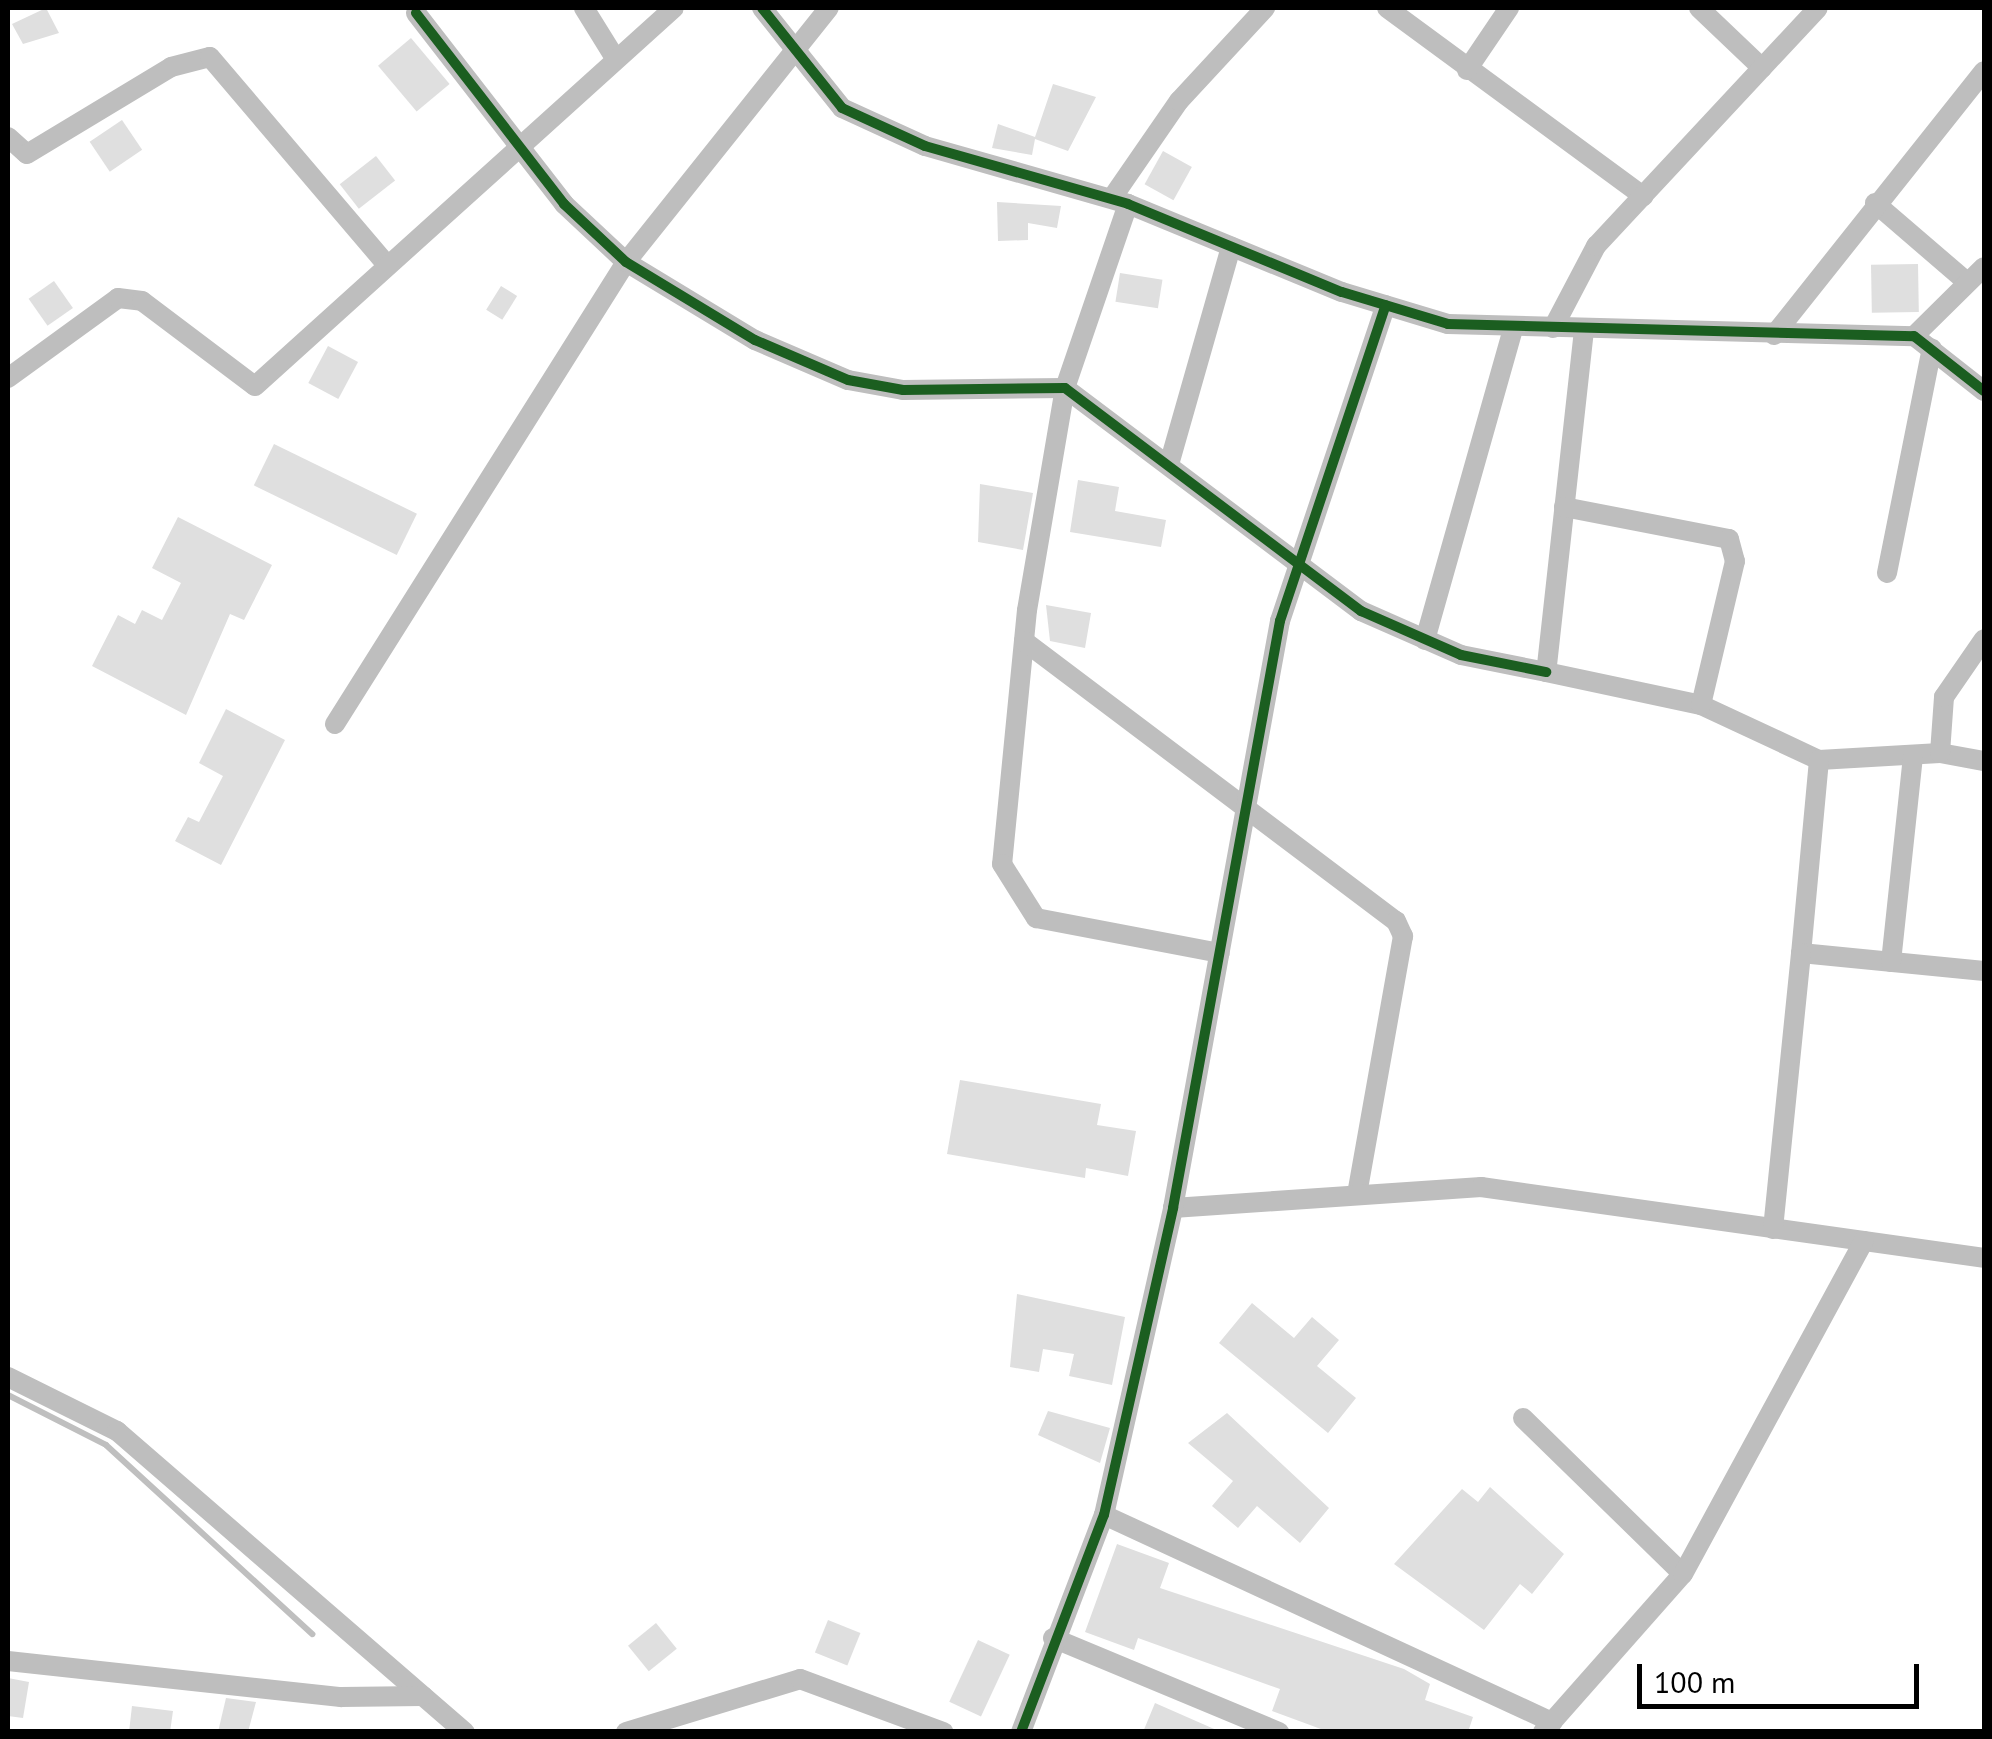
<!DOCTYPE html>
<html>
<head>
<meta charset="utf-8">
<style>
	body { margin:0 }
	#map { position:relative; width:1992px; height:1739px; overflow:hidden; background:#fff; font-family:"PT Sans",sans-serif }
	div>[style] { position:absolute }
	[style*='--x'] { left:calc(var(--x)*1px); top:calc(var(--y)*1px); width:calc(var(--w)*1px); rotate:calc(var(--a)*1deg) }
	.stream>* { height:6px; margin:-3px; padding:0 3px; transform-origin:3px; border-radius:3px; background:#bfbfbf }
	.building>* { inset:0; background:#dfdfdf; transform-origin:0 0 }
	.minor>* { height:20px; margin:-10px; padding:0 10px; transform-origin:10px; border-radius:10px; background:#bebebe }
	.cycleway>* { height:10px; margin:-5px; padding:0 5px; transform-origin:5px; border-radius:5px; background:#1b5e20 }
	span { translate:-50% -50%; white-space:nowrap; text-align:center; line-height:1.15; -webkit-text-stroke:8px #fff; paint-order:stroke }
	.frame { position:absolute; inset:0; border:10px solid #000; pointer-events:none }
	.scale { position:absolute; left:1637px; top:1664px; width:282px; height:45px; box-sizing:border-box; border:5px solid #000; border-top:0; padding-left:12px; font-size:30px; line-height:35px; white-space:nowrap; color:#000; -webkit-text-stroke:8px #fff; paint-order:stroke }
</style>
</head>
<body>
<div id="map">
	<div class="stream">
		<i style="--x:8;--y:1395;--w:110;--a:27"></i>
		<i style="--x:106;--y:1445;--w:280;--a:42.5"></i>
	</div>
	<div class="building">
		<i style="clip-path:polygon(46px 8px,59px 33px,23px 44px,12px 24px)"></i>
		<i style="left:411px;top:38px;width:60px;height:43px;rotate:50deg"></i>
		<i style="clip-path:polygon(1053px 84px,1096px 97px,1068px 151px,1035px 139px,1032px 155px,992px 148px,998px 124px,1035px 137px)"></i>
		<i style="left:122px;top:120px;width:36px;height:39px;rotate:56deg"></i>
		<i style="left:1163px;top:151px;width:33px;height:38px;rotate:29deg"></i>
		<i style="left:376px;top:156px;width:31px;height:46px;rotate:52deg"></i>
		<i style="clip-path:polygon(997px 202px,1061px 206px,1057px 228px,1028px 223px,1028px 240px,998px 241px)"></i>
		<i style="left:1918px;top:264px;width:48px;height:47px;rotate:89deg"></i>
		<i style="left:1120px;top:273px;width:43px;height:29px;rotate:9deg"></i>
		<i style="left:54px;top:281px;width:33px;height:31px;rotate:55deg"></i>
		<i style="left:501px;top:286px;width:19px;height:28px;rotate:32deg"></i>
		<i style="left:328px;top:346px;width:34px;height:42px;rotate:28deg"></i>
		<i style="left:274px;top:444px;width:159px;height:46px;rotate:26deg"></i>
		<i style="clip-path:polygon(1078px 480px,1119px 487px,1115px 511px,1166px 520px,1161px 547px,1070px 532px)"></i>
		<i style="clip-path:polygon(980px 484px,1033px 493px,1023px 550px,978px 542px)"></i>
		<i style="clip-path:polygon(178px 517px,272px 565px,244px 620px,230px 614px,186px 715px,92px 666px,118px 615px,135px 624px,142px 610px,162px 620px,181px 583px,152px 568px)"></i>
		<i style="clip-path:polygon(1046px 605px,1091px 613px,1085px 648px,1050px 641px)"></i>
		<i style="clip-path:polygon(226px 709px,285px 740px,221px 865px,175px 841px,188px 817px,199px 822px,223px 776px,199px 763px)"></i>
		<i style="clip-path:polygon(960px 1080px,1101px 1104px,1097px 1125px,1136px 1131px,1128px 1176px,1086px 1168px,1085px 1178px,947px 1154px)"></i>
		<i style="clip-path:polygon(1017px 1294px,1125px 1317px,1112px 1385px,1069px 1376px,1074px 1354px,1043px 1349px,1039px 1372px,1010px 1367px)"></i>
		<i style="clip-path:polygon(1252px 1303px,1294px 1338px,1312px 1317px,1339px 1340px,1317px 1366px,1356px 1398px,1328px 1433px,1219px 1343px)"></i>
		<i style="clip-path:polygon(1048px 1411px,1110px 1428px,1100px 1463px,1038px 1435px)"></i>
		<i style="clip-path:polygon(1227px 1413px,1329px 1508px,1300px 1543px,1257px 1506px,1238px 1528px,1212px 1506px,1233px 1481px,1188px 1443px)"></i>
		<i style="clip-path:polygon(1490px 1487px,1564px 1554px,1532px 1594px,1520px 1584px,1484px 1630px,1394px 1564px,1462px 1489px,1478px 1502px)"></i>
		<i style="clip-path:polygon(1117px 1544px,1169px 1563px,1160px 1588px,1404px 1669px,1430px 1684px,1425px 1700px,1473px 1717px,1468px 1732px,1329px 1732px,1272px 1711px,1280px 1689px,1138px 1638px,1134px 1650px,1085px 1632px)"></i>
		<i style="left:828px;top:1620px;width:35px;height:35px;rotate:22deg"></i>
		<i style="left:656px;top:1623px;width:33px;height:36px;rotate:51deg"></i>
		<i style="left:978px;top:1640px;width:35px;height:68px;rotate:25deg"></i>
		<i style="clip-path:polygon(8px 1678px,29px 1682px,23px 1718px,8px 1716px)"></i>
		<i style="clip-path:polygon(226px 1698px,256px 1702px,248px 1732px,218px 1732px)"></i>
		<i style="clip-path:polygon(1155px 1703px,1221px 1732px,1143px 1732px)"></i>
		<i style="clip-path:polygon(132px 1706px,173px 1711px,170px 1732px,129px 1732px)"></i>
	</div>
	<div class="minor">
		<i style="--x:584;--y:8;--w:59;--a:58.2"></i>
		<i style="--x:762;--y:8;--w:128;--a:51.3"></i>
		<i style="--x:842;--y:108;--w:91;--a:24.6"></i>
		<i style="--x:925;--y:146;--w:211;--a:15.9"></i>
		<i style="--x:1128;--y:204;--w:231;--a:22.4"></i>
		<i style="--x:1342;--y:292;--w:111;--a:16.8"></i>
		<i style="--x:1448;--y:324;--w:466;--a:1.5"></i>
		<i style="--x:1914;--y:336;--w:89;--a:38.2"></i>
		<i style="--x:1387;--y:8;--w:318;--a:36.3"></i>
		<i style="--x:1699;--y:8;--w:87;--a:43.6"></i>
		<i style="--x:416;--y:13;--w:242;--a:52.2"></i>
		<i style="--x:564;--y:204;--w:85;--a:43.1"></i>
		<i style="--x:626;--y:262;--w:151;--a:31.2"></i>
		<i style="--x:755;--y:340;--w:101;--a:23.3"></i>
		<i style="--x:848;--y:380;--w:56;--a:10.3"></i>
		<i style="--x:903;--y:390;--w:162;--a:-0.7"></i>
		<i style="--x:1065;--y:388;--w:371;--a:37"></i>
		<i style="--x:1361;--y:611;--w:109;--a:23.7"></i>
		<i style="--x:1461;--y:655;--w:87;--a:11.3"></i>
		<i style="--x:1467;--y:70;--w:75;--a:-55.9"></i>
		<i style="--x:8;--y:137;--w:25;--a:42"></i>
		<i style="--x:27;--y:154;--w:168;--a:-31.1"></i>
		<i style="--x:171;--y:67;--w:40;--a:-14.4"></i>
		<i style="--x:210;--y:57;--w:273;--a:49.6"></i>
		<i style="--x:1112;--y:198;--w:118;--a:-55.4"></i>
		<i style="--x:1179;--y:101;--w:127;--a:-47.2"></i>
		<i style="--x:1875;--y:203;--w:121;--a:40.7"></i>
		<i style="--x:1128;--y:204;--w:194;--a:108.9"></i>
		<i style="--x:1065;--y:388;--w:225;--a:99.7"></i>
		<i style="--x:1027;--y:610;--w:255;--a:95.6"></i>
		<i style="--x:1002;--y:864;--w:64;--a:57.8"></i>
		<i style="--x:1036;--y:918;--w:187;--a:10.8"></i>
		<i style="--x:1553;--y:328;--w:93;--a:-62.3"></i>
		<i style="--x:1596;--y:246;--w:325;--a:-47"></i>
		<i style="--x:1584;--y:330;--w:344;--a:96.3"></i>
		<i style="--x:1546;--y:672;--w:158;--a:12"></i>
		<i style="--x:1701;--y:705;--w:130;--a:25"></i>
		<i style="--x:1819;--y:760;--w:121;--a:-3.3"></i>
		<i style="--x:1940;--y:753;--w:45;--a:10.3"></i>
		<i style="--x:1774;--y:335;--w:337;--a:-51.5"></i>
		<i style="--x:1914;--y:336;--w:98;--a:-44.6"></i>
		<i style="--x:8;--y:378;--w:136;--a:-36"></i>
		<i style="--x:118;--y:298;--w:24;--a:7"></i>
		<i style="--x:142;--y:301;--w:141;--a:37"></i>
		<i style="--x:255;--y:386;--w:564;--a:-42.06"></i>
		<i style="--x:1170;--y:461;--w:223;--a:-74.1"></i>
		<i style="--x:1564;--y:507;--w:168;--a:11"></i>
		<i style="--x:1729;--y:539;--w:23;--a:75"></i>
		<i style="--x:1735;--y:561;--w:148;--a:103.3"></i>
		<i style="--x:1887;--y:573;--w:229;--a:-78.7"></i>
		<i style="--x:1425;--y:640;--w:326;--a:-74.2"></i>
		<i style="--x:1024;--y:641;--w:466;--a:37"></i>
		<i style="--x:1396;--y:921;--w:17;--a:65"></i>
		<i style="--x:1403;--y:936;--w:263;--a:100.1"></i>
		<i style="--x:335;--y:724;--w:546;--a:-57.79"></i>
		<i style="--x:626;--y:262;--w:325;--a:-51.4"></i>
		<i style="--x:1940;--y:753;--w:56;--a:-85.9"></i>
		<i style="--x:1944;--y:697;--w:70;--a:-55.4"></i>
		<i style="--x:1819;--y:760;--w:194;--a:95.3"></i>
		<i style="--x:1801;--y:953;--w:184;--a:5.6"></i>
		<i style="--x:1891;--y:962;--w:208;--a:-83.9"></i>
		<i style="--x:1173;--y:1208;--w:309;--a:-3.9"></i>
		<i style="--x:1481;--y:1187;--w:508;--a:8.03"></i>
		<i style="--x:1773;--y:1229;--w:277;--a:-84.2"></i>
		<i style="--x:8;--y:1377;--w:122;--a:26.4"></i>
		<i style="--x:117;--y:1431;--w:460;--a:40.9"></i>
		<i style="--x:1523;--y:1418;--w:223;--a:44.3"></i>
		<i style="--x:1104;--y:1515;--w:494;--a:24.8"></i>
		<i style="--x:1053;--y:1638;--w:245;--a:22.6"></i>
		<i style="--x:8;--y:1661;--w:335;--a:6.2"></i>
		<i style="--x:341;--y:1697;--w:82;--a:-0.7"></i>
		<i style="--x:626;--y:1732;--w:182;--a:-16.9"></i>
		<i style="--x:800;--y:1679;--w:153;--a:20.3"></i>
		<i style="--x:1021;--y:1732;--w:232;--a:-69.1"></i>
		<i style="--x:1104;--y:1515;--w:315;--a:-77.3"></i>
		<i style="--x:1173;--y:1208;--w:597;--a:-79.67"></i>
		<i style="--x:1280;--y:621;--w:333;--a:-71.5"></i>
		<i style="--x:1543;--y:1732;--w:211;--a:-48.5"></i>
		<i style="--x:1683;--y:1574;--w:379;--a:-61.5"></i>
	</div>
	<div class="cycleway">
		<i style="--x:762;--y:8;--w:128;--a:51.3"></i>
		<i style="--x:842;--y:108;--w:91;--a:24.6"></i>
		<i style="--x:925;--y:146;--w:211;--a:15.9"></i>
		<i style="--x:1128;--y:204;--w:231;--a:22.4"></i>
		<i style="--x:1342;--y:292;--w:111;--a:16.8"></i>
		<i style="--x:1448;--y:324;--w:466;--a:1.5"></i>
		<i style="--x:1914;--y:336;--w:89;--a:38.2"></i>
		<i style="--x:416;--y:13;--w:242;--a:52.2"></i>
		<i style="--x:564;--y:204;--w:85;--a:43.1"></i>
		<i style="--x:626;--y:262;--w:151;--a:31.2"></i>
		<i style="--x:755;--y:340;--w:101;--a:23.3"></i>
		<i style="--x:848;--y:380;--w:56;--a:10.3"></i>
		<i style="--x:903;--y:390;--w:162;--a:-0.7"></i>
		<i style="--x:1065;--y:388;--w:371;--a:37"></i>
		<i style="--x:1361;--y:611;--w:109;--a:23.7"></i>
		<i style="--x:1461;--y:655;--w:87;--a:11.3"></i>
		<i style="--x:1021;--y:1732;--w:232;--a:-69.1"></i>
		<i style="--x:1104;--y:1515;--w:315;--a:-77.3"></i>
		<i style="--x:1173;--y:1208;--w:597;--a:-79.67"></i>
		<i style="--x:1280;--y:621;--w:333;--a:-71.5"></i>
	</div>
	<div class="frame"></div>
	<div class="scale">100 m</div>
</div>
</body>
</html>
